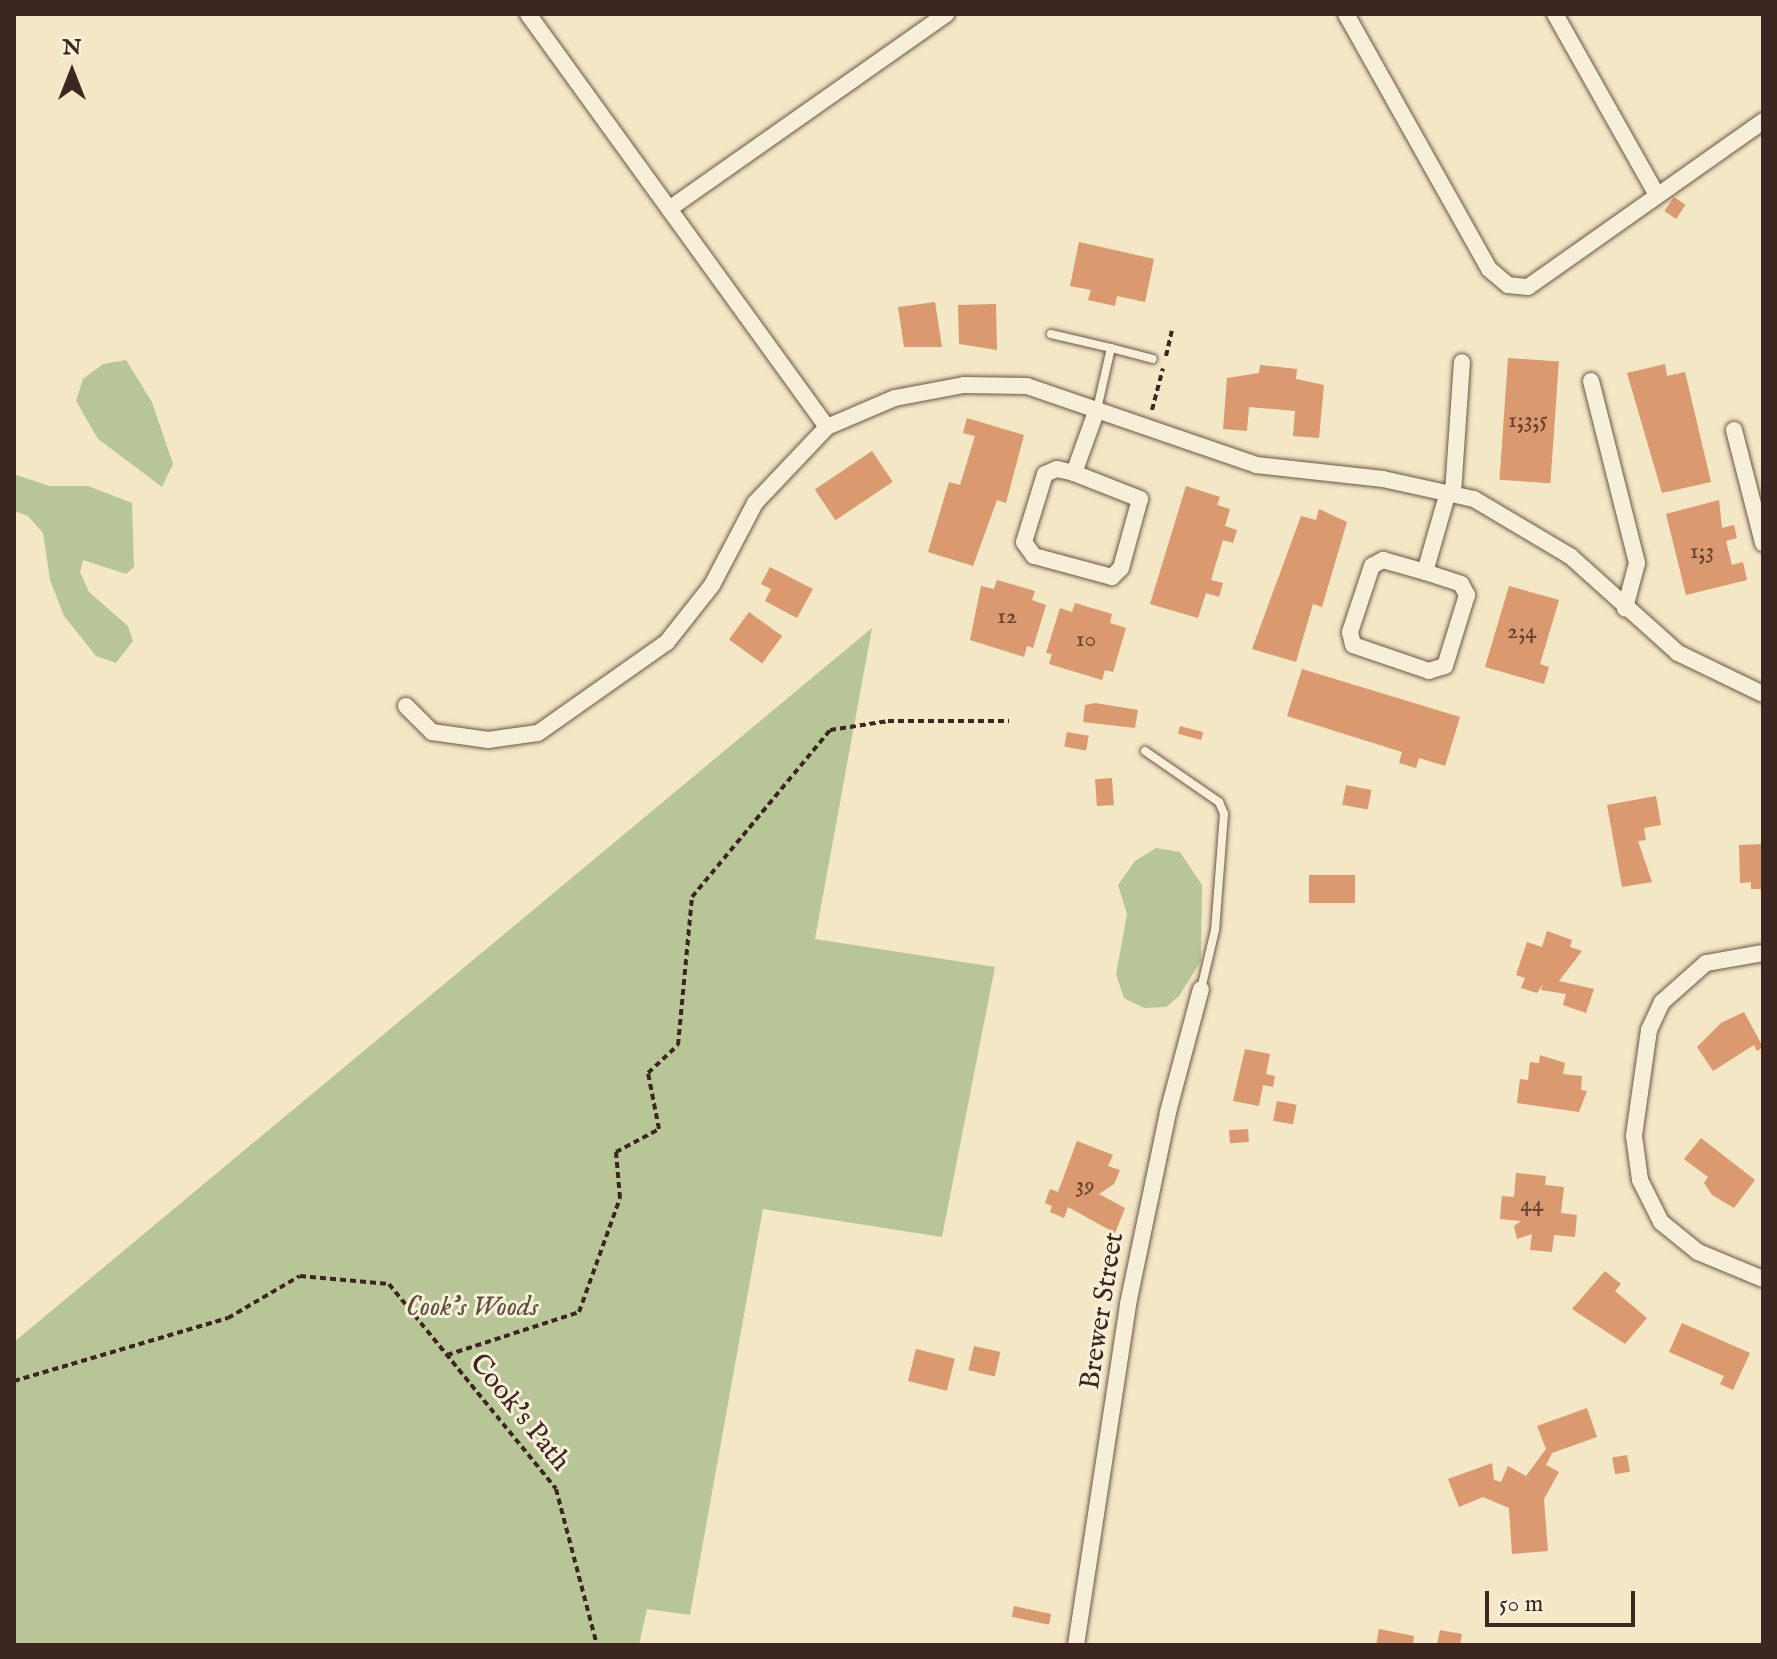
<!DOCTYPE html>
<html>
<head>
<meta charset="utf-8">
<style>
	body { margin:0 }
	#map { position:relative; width:1777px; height:1659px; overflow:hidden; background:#f4e7c5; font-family:"IM FELL English",serif }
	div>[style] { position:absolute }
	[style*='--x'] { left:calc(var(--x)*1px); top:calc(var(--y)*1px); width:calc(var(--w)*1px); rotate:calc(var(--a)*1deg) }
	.green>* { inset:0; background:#b8c697 }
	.building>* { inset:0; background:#da996e; transform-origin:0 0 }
	.path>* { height:4px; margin-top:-2px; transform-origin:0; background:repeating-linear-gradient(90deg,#3c261f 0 6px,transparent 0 10px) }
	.roads { filter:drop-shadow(0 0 2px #6a5648) drop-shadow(0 0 2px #6a5648) }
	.service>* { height:8px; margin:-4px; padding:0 4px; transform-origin:4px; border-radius:4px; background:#f8efd9 }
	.minor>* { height:16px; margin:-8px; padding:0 8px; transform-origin:8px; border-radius:8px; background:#f8efd9 }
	span { translate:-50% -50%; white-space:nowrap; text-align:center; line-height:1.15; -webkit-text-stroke:6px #f8efd9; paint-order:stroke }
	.number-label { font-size:24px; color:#644333 }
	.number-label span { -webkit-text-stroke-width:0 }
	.park-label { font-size:28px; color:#5b4e3d; font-style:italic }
	.street-label { font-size:28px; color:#3c261f }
	.frame { position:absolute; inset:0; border:16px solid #3c261f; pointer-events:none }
	.north { position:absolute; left:32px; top:32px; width:80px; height:80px; -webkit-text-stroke:6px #f8efd9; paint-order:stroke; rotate:0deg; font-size:22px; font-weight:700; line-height:32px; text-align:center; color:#3c261f }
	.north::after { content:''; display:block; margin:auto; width:28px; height:36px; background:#3c261f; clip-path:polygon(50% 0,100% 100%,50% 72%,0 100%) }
	.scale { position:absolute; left:1485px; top:1591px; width:150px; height:36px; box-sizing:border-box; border:4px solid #3c261f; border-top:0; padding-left:10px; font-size:24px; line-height:28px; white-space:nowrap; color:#3c261f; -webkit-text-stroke:6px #f8efd9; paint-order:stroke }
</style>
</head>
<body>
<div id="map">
	<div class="green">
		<i style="clip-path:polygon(126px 360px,152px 402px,173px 464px,162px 487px,98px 439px,76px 401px,83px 379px,103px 364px)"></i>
		<i style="clip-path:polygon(14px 474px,49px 486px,88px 486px,132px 503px,134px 567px,126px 574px,83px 560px,80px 572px,89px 592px,128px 626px,133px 641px,116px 663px,96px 656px,64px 616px,50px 580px,43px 533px,28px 516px,14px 511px)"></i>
		<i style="clip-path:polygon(872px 628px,815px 939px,995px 967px,942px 1237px,763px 1209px,690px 1615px,647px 1609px,639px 1645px,14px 1645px,14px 1342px)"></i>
		<i style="clip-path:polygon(1156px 848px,1180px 852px,1202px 885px,1201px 961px,1179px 996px,1166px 1007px,1144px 1008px,1124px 998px,1116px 974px,1127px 914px,1118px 885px,1135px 861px)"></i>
	</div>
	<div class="building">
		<i style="left:1674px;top:197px;width:14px;height:17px;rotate:34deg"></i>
		<i style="clip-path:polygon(1079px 242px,1154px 259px,1145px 302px,1117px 296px,1115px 306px,1088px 300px,1091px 290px,1070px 286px)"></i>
		<i style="clip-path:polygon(935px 302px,942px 347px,904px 347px,898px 307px)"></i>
		<i style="clip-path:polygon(996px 304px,997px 350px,959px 344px,958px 305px)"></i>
		<i style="left:1508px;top:358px;width:51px;height:122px;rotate:4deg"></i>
		<i style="clip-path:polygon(1665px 364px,1667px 376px,1685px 372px,1711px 482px,1662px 493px,1627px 373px)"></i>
		<i style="clip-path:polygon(1260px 365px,1297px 369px,1296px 379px,1324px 385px,1319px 438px,1293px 436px,1295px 411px,1249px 407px,1247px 431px,1223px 429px,1227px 378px,1259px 373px)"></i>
		<i style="clip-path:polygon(967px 418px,1024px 435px,1006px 503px,997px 500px,973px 566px,928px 552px,949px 482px,960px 485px,975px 436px,963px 433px)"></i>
		<i style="left:872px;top:451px;width:37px;height:69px;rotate:56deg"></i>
		<i style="clip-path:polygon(1186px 486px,1220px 497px,1217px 505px,1230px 509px,1225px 526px,1237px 530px,1233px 543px,1223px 540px,1211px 580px,1223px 583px,1219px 597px,1206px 593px,1198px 618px,1150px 604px)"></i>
		<i style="clip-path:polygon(1719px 500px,1722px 528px,1734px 525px,1737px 538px,1726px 541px,1732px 565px,1743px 562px,1747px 580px,1686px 595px,1666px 514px)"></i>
		<i style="clip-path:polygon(1319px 509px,1347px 522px,1322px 607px,1313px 604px,1296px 662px,1252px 649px,1301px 516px,1316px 520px)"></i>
		<i style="clip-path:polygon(770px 567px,813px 589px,797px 618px,765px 601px,771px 589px,761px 584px)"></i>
		<i style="clip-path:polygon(997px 580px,1035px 591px,1032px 600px,1046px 605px,1033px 648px,1027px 646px,1024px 657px,970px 640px,981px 586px,994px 589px)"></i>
		<i style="clip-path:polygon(1509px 586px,1559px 600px,1540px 664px,1549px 667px,1544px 684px,1485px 667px)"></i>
		<i style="clip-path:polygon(1075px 603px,1112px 614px,1110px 623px,1126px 628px,1113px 672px,1105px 670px,1102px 680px,1049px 664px,1052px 654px,1046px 653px,1060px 608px,1072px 612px)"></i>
		<i style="left:749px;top:612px;width:41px;height:34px;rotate:36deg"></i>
		<i style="clip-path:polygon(1302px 669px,1460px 717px,1445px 766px,1419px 758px,1416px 768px,1399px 763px,1402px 752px,1287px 716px)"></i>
		<i style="clip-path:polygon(1095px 703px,1138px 710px,1135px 728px,1083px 722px,1085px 705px)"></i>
		<i style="left:1180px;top:726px;width:24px;height:8px;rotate:15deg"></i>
		<i style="left:1067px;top:732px;width:22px;height:15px;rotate:10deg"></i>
		<i style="left:1112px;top:778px;width:27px;height:17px;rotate:86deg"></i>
		<i style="left:1346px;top:785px;width:26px;height:20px;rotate:11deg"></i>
		<i style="clip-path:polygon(1656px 796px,1661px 825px,1644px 828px,1646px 840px,1638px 841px,1652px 882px,1622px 887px,1607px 805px)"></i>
		<i style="clip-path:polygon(1763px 844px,1763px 889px,1751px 889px,1751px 882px,1740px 883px,1739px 845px)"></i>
		<i style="left:1355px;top:875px;width:28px;height:46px;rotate:90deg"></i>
		<i style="clip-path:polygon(1547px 931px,1572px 940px,1570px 947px,1582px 951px,1559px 981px,1594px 989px,1586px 1013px,1563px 1005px,1566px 994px,1541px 990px,1543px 984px,1537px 993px,1521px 988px,1525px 978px,1516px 975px,1527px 942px,1542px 947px)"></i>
		<i style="clip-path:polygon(1744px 1012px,1763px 1047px,1757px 1051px,1754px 1045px,1713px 1071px,1697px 1047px,1721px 1023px)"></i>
		<i style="clip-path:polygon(1245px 1049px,1270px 1054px,1266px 1074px,1275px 1076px,1273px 1087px,1263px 1085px,1259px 1106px,1233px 1101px)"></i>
		<i style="clip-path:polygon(1540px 1055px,1565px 1063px,1563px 1074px,1582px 1076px,1581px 1090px,1587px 1091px,1579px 1112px,1517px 1103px,1520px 1079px,1528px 1080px,1530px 1062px,1539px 1063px)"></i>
		<i style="left:1277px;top:1101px;width:20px;height:20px;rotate:11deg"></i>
		<i style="left:1248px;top:1129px;width:13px;height:19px;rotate:86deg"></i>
		<i style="clip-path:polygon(1701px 1138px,1755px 1180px,1734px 1208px,1712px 1195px,1704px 1183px,1708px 1177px,1684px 1159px)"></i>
		<i style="clip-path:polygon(1077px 1141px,1113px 1155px,1108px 1166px,1120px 1170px,1114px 1184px,1099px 1194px,1125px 1208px,1115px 1233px,1068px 1207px,1064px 1218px,1050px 1212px,1052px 1206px,1045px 1203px,1050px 1189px,1058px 1192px)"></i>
		<i style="clip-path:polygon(1516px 1173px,1546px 1176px,1545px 1185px,1564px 1187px,1561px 1213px,1577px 1215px,1575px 1237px,1554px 1235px,1552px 1252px,1530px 1250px,1532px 1234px,1517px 1239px,1514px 1226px,1521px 1221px,1500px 1219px,1502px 1196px,1514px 1197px)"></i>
		<i style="clip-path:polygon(1605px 1271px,1621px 1284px,1615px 1291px,1647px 1318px,1625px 1344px,1572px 1309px)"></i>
		<i style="clip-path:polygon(1682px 1323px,1750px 1353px,1733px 1390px,1720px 1384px,1724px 1376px,1669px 1352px)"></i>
		<i style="left:974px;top:1346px;width:27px;height:25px;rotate:13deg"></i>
		<i style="left:916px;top:1349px;width:40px;height:33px;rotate:14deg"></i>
		<i style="clip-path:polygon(1587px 1408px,1597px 1437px,1552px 1453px,1546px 1465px,1559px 1472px,1544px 1499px,1548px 1551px,1512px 1554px,1509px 1508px,1483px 1497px,1459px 1507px,1448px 1479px,1492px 1463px,1494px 1480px,1501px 1482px,1508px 1466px,1526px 1476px,1546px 1449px,1537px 1426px)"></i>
		<i style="left:1627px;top:1455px;width:17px;height:15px;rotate:80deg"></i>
		<i style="left:1014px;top:1606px;width:38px;height:11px;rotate:12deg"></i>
		<i style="clip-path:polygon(1379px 1629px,1414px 1636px,1413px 1645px,1376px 1645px)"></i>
		<i style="clip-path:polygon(1440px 1630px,1462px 1634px,1460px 1645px,1437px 1645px)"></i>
	</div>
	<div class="path">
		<i style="--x:1166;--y:356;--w:26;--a:-77"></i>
		<i style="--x:1152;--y:410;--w:43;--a:-75.3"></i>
		<i style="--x:447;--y:1355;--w:139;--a:-18"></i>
		<i style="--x:579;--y:1312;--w:121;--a:-70.2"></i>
		<i style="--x:620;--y:1198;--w:46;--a:-95"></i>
		<i style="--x:616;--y:1152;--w:49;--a:-28.1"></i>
		<i style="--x:659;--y:1129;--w:57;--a:-101.1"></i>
		<i style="--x:648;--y:1073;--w:41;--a:-43"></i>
		<i style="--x:678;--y:1045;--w:149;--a:-84.6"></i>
		<i style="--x:692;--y:897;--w:217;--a:-50.4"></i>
		<i style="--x:830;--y:730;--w:59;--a:-8.8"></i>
		<i style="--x:888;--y:721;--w:121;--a:0"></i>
		<i style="--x:14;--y:1381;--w:223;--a:-16.4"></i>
		<i style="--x:228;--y:1318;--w:83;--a:-30.3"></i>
		<i style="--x:300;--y:1276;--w:89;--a:5.1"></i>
		<i style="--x:389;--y:1284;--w:264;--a:50.8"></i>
		<i style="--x:556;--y:1489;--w:161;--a:75.3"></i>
	</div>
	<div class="roads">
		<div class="service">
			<i style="--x:1051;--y:334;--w:62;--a:13.1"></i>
			<i style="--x:1111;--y:348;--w:63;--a:102.9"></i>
			<i style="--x:1111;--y:348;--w:43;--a:14.7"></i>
			<i style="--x:1145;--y:751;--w:90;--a:34.6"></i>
			<i style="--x:1219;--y:802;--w:13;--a:67"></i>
			<i style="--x:1224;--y:814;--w:116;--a:94.4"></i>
			<i style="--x:1215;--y:930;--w:61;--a:103.3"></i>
		</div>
		<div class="minor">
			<i style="--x:528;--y:14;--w:510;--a:54.1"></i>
			<i style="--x:1346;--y:14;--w:292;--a:60.7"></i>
			<i style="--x:1489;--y:269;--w:25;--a:40"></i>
			<i style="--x:1508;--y:285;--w:20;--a:6"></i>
			<i style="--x:1528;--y:287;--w:288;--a:-35.2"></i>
			<i style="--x:1555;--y:14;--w:206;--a:60.6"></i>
			<i style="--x:669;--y:209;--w:339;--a:-35.1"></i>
			<i style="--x:1591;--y:381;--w:188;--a:75.8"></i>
			<i style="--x:1637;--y:563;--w:47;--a:104.9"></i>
			<i style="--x:1734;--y:430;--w:117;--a:75.6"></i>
			<i style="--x:1074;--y:473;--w:71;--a:21.5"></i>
			<i style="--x:1140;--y:499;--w:72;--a:105.4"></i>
			<i style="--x:1121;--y:568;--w:13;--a:135"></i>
			<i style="--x:1112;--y:577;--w:81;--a:-164.9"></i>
			<i style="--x:1034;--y:556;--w:17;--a:-126"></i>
			<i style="--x:1024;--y:542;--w:71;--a:-72.8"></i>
			<i style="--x:1045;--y:474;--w:13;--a:-23"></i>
			<i style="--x:1057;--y:469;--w:17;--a:13"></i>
			<i style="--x:1074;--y:473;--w:68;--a:-70.2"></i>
			<i style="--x:1453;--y:493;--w:131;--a:-86.1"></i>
			<i style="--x:1425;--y:572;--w:38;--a:18"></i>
			<i style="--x:1461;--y:584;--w:13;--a:61"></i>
			<i style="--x:1467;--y:595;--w:74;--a:107.2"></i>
			<i style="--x:1445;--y:666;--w:17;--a:163"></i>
			<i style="--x:1429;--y:671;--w:80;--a:-161.1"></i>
			<i style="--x:1353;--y:645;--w:13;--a:-103"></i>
			<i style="--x:1350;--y:632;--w:70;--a:-71.6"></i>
			<i style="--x:1372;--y:566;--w:13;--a:-29"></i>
			<i style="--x:1383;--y:560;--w:44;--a:15.9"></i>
			<i style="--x:1425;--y:572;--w:83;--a:-74"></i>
			<i style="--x:406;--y:706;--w:37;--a:45"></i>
			<i style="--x:432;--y:732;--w:57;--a:8.1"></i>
			<i style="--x:488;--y:740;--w:50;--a:-8"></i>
			<i style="--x:538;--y:733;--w:158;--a:-35.2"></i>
			<i style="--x:667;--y:642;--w:73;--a:-51.7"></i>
			<i style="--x:712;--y:585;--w:93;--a:-62.3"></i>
			<i style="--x:755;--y:503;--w:105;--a:-46.5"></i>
			<i style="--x:827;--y:427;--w:74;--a:-23.1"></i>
			<i style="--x:895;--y:398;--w:70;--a:-10.7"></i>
			<i style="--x:964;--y:385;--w:63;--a:0.9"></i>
			<i style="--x:1027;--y:386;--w:242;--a:19"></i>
			<i style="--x:1256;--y:465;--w:128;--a:6.3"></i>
			<i style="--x:1383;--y:479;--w:93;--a:12.4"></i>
			<i style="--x:1474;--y:499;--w:112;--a:30.7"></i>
			<i style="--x:1570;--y:556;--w:145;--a:41.9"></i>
			<i style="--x:1678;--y:653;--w:94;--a:25.8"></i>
			<i style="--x:1763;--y:953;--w:58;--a:170"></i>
			<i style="--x:1706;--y:963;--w:59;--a:138.4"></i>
			<i style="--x:1662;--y:1002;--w:31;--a:115"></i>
			<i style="--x:1649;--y:1030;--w:107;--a:98.1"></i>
			<i style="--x:1634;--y:1136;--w:44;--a:82.2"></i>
			<i style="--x:1640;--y:1180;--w:47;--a:63.4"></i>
			<i style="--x:1661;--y:1222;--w:48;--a:39"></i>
			<i style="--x:1698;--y:1252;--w:70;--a:22.6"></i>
			<i style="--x:1076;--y:1645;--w:345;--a:-81.3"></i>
			<i style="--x:1128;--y:1304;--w:196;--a:-78.2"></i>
			<i style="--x:1168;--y:1112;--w:127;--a:-75"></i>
		</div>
	</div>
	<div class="number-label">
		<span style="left:1528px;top:421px">1;3;5</span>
		<span style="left:1702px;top:552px">1;3</span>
		<span style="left:1007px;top:617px">12</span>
		<span style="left:1522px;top:632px">2;4</span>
		<span style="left:1086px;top:640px">10</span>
		<span style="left:1085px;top:1186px">39</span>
		<span style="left:1532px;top:1205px">44</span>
	</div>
	<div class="park-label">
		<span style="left:472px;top:1308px">Cook's Woods</span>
	</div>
	<div class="street-label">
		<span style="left:1103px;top:1311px;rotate:-81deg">Brewer Street</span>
		<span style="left:519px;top:1413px;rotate:51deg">Cook's Path</span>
	</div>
	<div class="frame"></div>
	<div class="north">N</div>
	<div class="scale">50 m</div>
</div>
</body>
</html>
